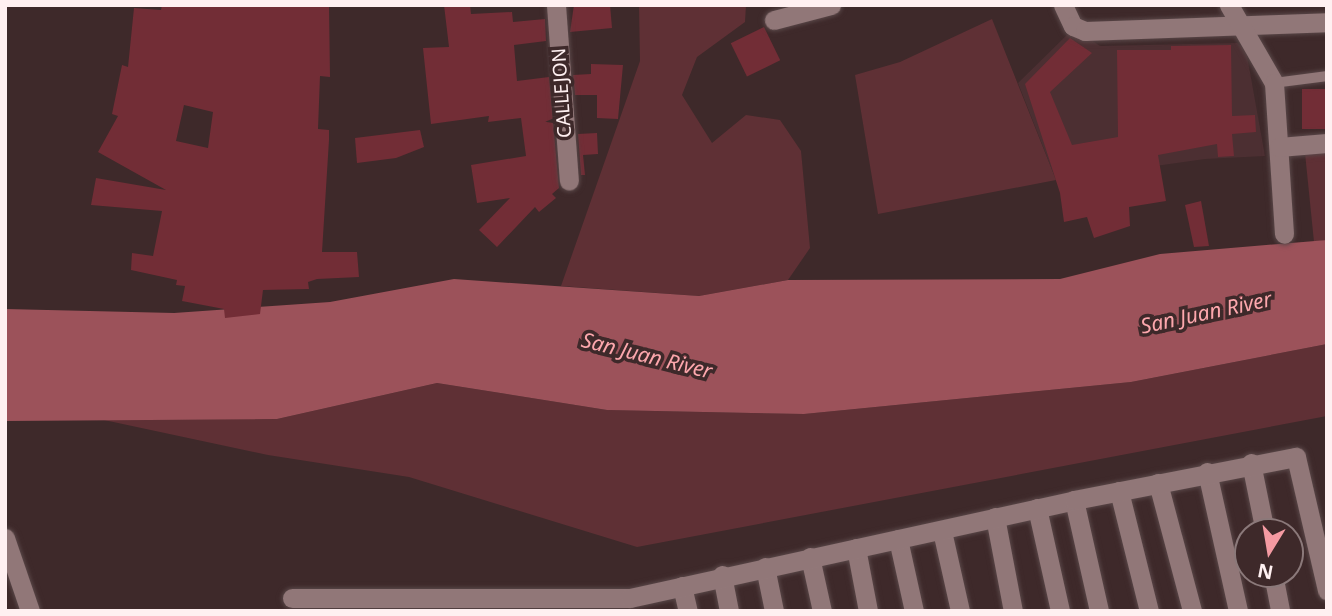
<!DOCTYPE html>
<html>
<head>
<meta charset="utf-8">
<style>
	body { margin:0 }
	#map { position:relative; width:1332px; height:616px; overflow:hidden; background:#3e292a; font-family:"Noto Sans",sans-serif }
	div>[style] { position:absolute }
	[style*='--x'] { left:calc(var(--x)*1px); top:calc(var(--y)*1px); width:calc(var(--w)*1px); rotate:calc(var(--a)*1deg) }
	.built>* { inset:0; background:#4c2f32 }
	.green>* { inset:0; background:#5f3035 }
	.water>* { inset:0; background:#9c525a }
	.building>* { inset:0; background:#722d36; transform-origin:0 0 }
	.roads { filter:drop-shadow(0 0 2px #594748) drop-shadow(0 0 2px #594748) }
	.service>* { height:10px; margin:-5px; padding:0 5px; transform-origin:5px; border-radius:5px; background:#917778 }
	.minor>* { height:19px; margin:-9.5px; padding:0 9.5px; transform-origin:9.5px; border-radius:9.5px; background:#917778 }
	span { translate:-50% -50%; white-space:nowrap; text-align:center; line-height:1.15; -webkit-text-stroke:7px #3e292a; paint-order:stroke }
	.street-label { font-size:19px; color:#fff0f1 }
	.water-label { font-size:21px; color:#fda7ad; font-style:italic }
	.frame { position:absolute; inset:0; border:7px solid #fff0f1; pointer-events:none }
	.north { position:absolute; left:1234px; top:518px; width:70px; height:70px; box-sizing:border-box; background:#3e292a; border:2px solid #8b797a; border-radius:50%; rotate:191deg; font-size:19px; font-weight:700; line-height:28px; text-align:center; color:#fff0f1 }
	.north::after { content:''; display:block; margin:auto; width:24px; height:32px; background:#f49aa2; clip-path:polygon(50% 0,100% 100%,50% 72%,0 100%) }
</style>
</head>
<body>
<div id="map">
	<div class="built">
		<i style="clip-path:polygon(1074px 28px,1100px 46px,1237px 43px,1246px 50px,1265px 156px,1205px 159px,1056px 180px,1018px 83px)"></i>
	</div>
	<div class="green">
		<i style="clip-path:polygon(639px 5px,746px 5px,745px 22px,697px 57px,682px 95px,712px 143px,746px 115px,780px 120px,801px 151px,810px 248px,788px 280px,699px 296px,561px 286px,640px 61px)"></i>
		<i style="clip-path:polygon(992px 19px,1056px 180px,878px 214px,855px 75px,900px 62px)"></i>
		<i style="clip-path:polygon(1327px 152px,1327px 240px,1314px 242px,1305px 153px)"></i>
		<i style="clip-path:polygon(1327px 344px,1327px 416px,637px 547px,409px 477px,268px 455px,104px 420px,277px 419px,437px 383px,607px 410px,804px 414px,1131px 382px)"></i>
	</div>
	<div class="water">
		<i style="clip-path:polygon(1327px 240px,1327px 344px,1131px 382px,804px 414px,607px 410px,437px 383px,277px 419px,5px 421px,5px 309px,174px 313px,330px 302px,454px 279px,699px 296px,788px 280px,1060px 279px,1160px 254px)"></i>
	</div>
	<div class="building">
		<i style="clip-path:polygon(evenodd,162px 5px,329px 5px,330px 77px,320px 76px,318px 129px,329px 130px,329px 140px,322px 252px,357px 252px,359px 277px,317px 279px,308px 282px,309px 289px,263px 290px,260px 314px,225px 318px,224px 309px,182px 301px,185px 286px,176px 285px,177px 280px,131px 270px,132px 253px,153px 256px,162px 211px,91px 205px,96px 178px,166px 190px,98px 152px,118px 116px,112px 114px,122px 65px,128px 67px,134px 8px,161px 10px,162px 5px,184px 105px,213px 112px,208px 148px,176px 141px,184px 105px)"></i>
		<i style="clip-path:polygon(444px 5px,470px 5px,471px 14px,512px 12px,513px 22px,545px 19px,546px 41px,514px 45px,517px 81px,549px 77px,559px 188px,552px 194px,556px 198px,539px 212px,535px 207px,497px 247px,479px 230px,510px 198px,477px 203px,471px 165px,526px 156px,521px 118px,488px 122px,489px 116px,431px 124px,423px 48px,449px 47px)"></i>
		<i style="clip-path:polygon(574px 5px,610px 5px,612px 28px,570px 32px)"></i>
		<i style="left:764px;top:27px;width:37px;height:37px;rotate:64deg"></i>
		<i style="clip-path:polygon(1070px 38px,1092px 53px,1050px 92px,1072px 145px,1118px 137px,1117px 50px,1171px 50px,1171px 46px,1231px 45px,1232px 116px,1255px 115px,1256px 132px,1232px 134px,1234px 156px,1218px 157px,1217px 144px,1158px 155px,1166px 201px,1129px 207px,1130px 226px,1094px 238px,1087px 217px,1064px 222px,1060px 193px,1025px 84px)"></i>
		<i style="clip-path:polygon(591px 64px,623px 65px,618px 119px,597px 118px,597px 95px,575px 95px,573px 75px,591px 74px)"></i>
		<i style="left:1327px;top:89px;width:40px;height:25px;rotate:90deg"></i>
		<i style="clip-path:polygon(420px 130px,424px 147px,396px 158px,357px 163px,355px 138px)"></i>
		<i style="clip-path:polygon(597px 133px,598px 154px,583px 155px,585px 175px,581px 175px,578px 134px)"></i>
		<i style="clip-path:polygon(1201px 201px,1209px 246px,1194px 247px,1185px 205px)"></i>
	</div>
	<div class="roads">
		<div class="service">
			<i style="--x:1274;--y:83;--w:53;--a:-7.5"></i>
		</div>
		<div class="minor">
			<i style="--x:556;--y:5;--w:176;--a:85.8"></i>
			<i style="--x:1063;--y:5;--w:23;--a:65"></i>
			<i style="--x:1073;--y:26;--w:13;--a:23"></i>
			<i style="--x:1085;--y:31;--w:242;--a:-2.1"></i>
			<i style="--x:1229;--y:5;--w:90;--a:60"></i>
			<i style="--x:1274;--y:83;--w:151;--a:86.2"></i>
			<i style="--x:774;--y:20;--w:59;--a:-14.7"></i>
			<i style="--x:1279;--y:147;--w:48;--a:-4.8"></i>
			<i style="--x:1251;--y:463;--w:70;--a:78.5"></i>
			<i style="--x:1207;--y:472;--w:142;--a:77.4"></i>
			<i style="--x:1158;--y:483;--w:132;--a:75.1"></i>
			<i style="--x:1119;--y:491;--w:124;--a:76"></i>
			<i style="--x:1074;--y:500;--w:114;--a:77.3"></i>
			<i style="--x:1037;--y:508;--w:106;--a:77.4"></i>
			<i style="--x:995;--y:517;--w:96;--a:79.2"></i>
			<i style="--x:942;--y:531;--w:82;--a:77.3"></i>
			<i style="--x:5;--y:538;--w:77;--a:71.1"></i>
			<i style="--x:898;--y:539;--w:74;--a:77.5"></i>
			<i style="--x:856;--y:548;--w:64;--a:79.2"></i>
			<i style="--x:810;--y:557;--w:55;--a:77.5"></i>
			<i style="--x:765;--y:567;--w:45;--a:78.4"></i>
			<i style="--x:1273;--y:574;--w:38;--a:79"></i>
			<i style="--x:722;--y:575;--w:37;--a:79"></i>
			<i style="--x:682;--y:586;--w:26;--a:77"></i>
			<i style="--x:292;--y:598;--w:338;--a:0"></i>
			<i style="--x:630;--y:598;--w:455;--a:-12.4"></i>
			<i style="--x:1074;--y:500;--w:226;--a:-11"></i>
			<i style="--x:1296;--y:457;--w:137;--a:76.9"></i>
		</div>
	</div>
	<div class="street-label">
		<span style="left:562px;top:93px;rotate:-94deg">CALLEJON</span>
	</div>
	<div class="water-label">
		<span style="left:1206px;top:312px;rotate:-12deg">San Juan River</span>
		<span style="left:647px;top:355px;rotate:14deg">San Juan River</span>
	</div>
	<div class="frame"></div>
	<div class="north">N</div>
</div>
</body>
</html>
